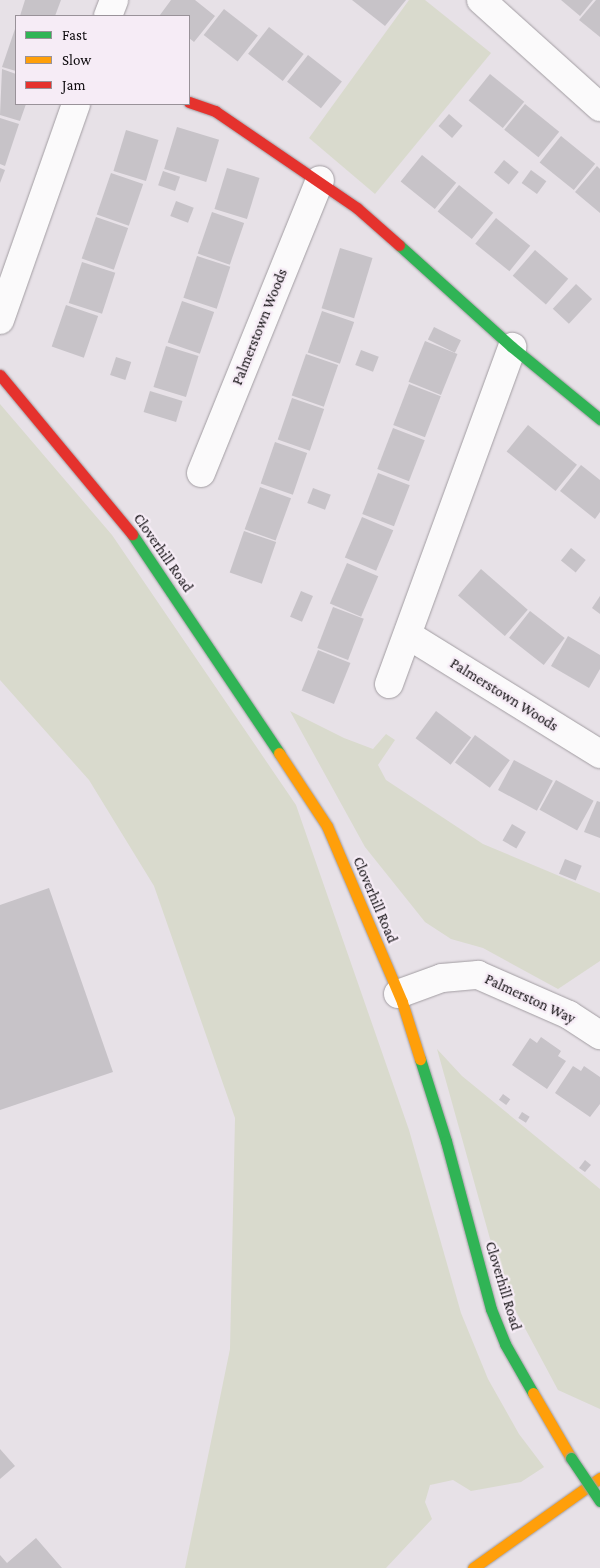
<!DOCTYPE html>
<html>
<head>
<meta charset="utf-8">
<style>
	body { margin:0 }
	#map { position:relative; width:600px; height:1568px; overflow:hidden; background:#e7e1e7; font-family:"Crimson Pro",serif }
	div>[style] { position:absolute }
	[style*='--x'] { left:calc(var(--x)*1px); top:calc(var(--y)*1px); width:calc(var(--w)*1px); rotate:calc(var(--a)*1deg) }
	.green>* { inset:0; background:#d9dacd }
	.building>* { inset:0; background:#c7c3c8; transform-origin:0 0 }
	.roads { filter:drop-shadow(0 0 1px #a29da2) drop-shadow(0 0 1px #a29da2) }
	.street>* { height:28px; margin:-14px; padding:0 14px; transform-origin:14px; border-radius:14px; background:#fbfafb }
	.fast>* { height:11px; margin:-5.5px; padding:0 5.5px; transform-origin:5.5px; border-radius:5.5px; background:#30b455 }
	.slow>* { height:11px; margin:-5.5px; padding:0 5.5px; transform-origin:5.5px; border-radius:5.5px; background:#ff9f0a }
	.jam>* { height:11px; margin:-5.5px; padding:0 5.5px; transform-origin:5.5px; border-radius:5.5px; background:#e5322d }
	.bridges { filter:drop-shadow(0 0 1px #a29da2) drop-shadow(0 0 1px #a29da2) }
	.fast-bridge>* { height:11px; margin:-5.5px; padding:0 5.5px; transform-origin:5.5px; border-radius:5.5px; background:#30b455 }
	span { translate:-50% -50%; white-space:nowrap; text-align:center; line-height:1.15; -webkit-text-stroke:4.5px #f6ecf6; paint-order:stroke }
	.street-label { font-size:15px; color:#0e0b0e }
	.legend { position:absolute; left:15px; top:15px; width:175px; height:90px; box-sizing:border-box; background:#f6ecf6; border:1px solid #999299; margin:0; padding:6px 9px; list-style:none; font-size:15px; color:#0e0b0e }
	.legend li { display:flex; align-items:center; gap:10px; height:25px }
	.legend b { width:25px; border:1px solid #999299 }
</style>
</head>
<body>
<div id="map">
	<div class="green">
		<i style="clip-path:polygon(409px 0,425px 0,491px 53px,375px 194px,309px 138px)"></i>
		<i style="clip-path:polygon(0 404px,112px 535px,296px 805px,409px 1130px,461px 1313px,488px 1379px,519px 1434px,544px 1467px,521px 1482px,471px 1491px,453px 1480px,430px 1485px,425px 1502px,432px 1519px,386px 1568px,185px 1568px,230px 1349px,235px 1118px,154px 886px,89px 780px,0 680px)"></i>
		<i style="clip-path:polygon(290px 711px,344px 738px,373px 749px,386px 734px,395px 740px,378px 765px,386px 780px,483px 844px,600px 893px,600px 961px,558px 989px,483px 948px,451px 939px,425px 922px,365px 847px)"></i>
		<i style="clip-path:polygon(437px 1049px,462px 1076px,600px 1189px,600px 1409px,558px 1390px,504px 1289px)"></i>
	</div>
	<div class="building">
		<i style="clip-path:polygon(25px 0,61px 0,55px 16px,20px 16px)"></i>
		<i style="clip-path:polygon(171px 0,195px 0,215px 16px,194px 42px,189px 38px,189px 16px,160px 15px)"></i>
		<i style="clip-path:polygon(352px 0,406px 0,385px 26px)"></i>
		<i style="clip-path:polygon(561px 0,593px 0,580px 16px)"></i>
		<i style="clip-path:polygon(596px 0,600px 0,600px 37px,579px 20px)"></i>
		<i style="left:224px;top:9px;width:43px;height:33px;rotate:38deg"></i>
		<i style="clip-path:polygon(16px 26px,16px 71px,2px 67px)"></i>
		<i style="left:269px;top:27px;width:44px;height:34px;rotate:38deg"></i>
		<i style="left:308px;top:55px;width:43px;height:34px;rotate:38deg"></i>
		<i style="clip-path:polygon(2px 69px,16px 74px,16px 104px,26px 104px,20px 121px,0 115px)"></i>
		<i style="left:490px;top:74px;width:44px;height:34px;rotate:39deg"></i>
		<i style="left:525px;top:104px;width:44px;height:33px;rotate:39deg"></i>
		<i style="left:449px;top:114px;width:18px;height:16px;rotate:41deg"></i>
		<i style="clip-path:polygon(0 118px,19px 124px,5px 166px,0 164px)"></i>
		<i style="left:177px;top:127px;width:44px;height:44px;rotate:17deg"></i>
		<i style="left:126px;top:130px;width:34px;height:43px;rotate:17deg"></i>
		<i style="left:561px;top:136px;width:44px;height:34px;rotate:39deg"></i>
		<i style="left:422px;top:155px;width:44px;height:34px;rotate:39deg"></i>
		<i style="left:504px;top:160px;width:19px;height:16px;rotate:39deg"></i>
		<i style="clip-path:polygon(597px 166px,600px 169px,600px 213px,575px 192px)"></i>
		<i style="clip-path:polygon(0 168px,5px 170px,0 183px)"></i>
		<i style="left:227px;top:168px;width:34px;height:43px;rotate:17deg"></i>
		<i style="left:531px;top:170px;width:19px;height:16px;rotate:36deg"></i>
		<i style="left:163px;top:171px;width:18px;height:15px;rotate:19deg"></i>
		<i style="left:111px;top:173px;width:34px;height:44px;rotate:19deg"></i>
		<i style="left:459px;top:185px;width:44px;height:34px;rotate:39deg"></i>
		<i style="left:176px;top:201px;width:19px;height:16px;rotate:21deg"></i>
		<i style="left:212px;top:212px;width:34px;height:44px;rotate:19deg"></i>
		<i style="left:96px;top:217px;width:34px;height:44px;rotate:19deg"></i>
		<i style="left:496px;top:218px;width:44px;height:33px;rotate:39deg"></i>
		<i style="left:340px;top:248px;width:34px;height:63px;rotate:17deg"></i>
		<i style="left:535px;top:250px;width:44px;height:34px;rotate:41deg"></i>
		<i style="left:197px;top:256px;width:35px;height:44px;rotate:18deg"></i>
		<i style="left:82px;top:262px;width:35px;height:43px;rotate:18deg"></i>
		<i style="left:576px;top:284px;width:22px;height:34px;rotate:43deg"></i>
		<i style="left:182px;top:301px;width:34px;height:44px;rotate:19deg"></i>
		<i style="left:66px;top:305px;width:34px;height:44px;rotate:19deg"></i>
		<i style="left:322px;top:311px;width:34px;height:44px;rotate:19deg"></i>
		<i style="left:434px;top:327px;width:30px;height:14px;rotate:26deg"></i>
		<i style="left:425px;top:341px;width:35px;height:44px;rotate:22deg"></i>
		<i style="left:166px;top:346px;width:34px;height:43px;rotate:17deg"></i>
		<i style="left:361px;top:350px;width:19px;height:16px;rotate:21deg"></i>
		<i style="left:306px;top:354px;width:34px;height:44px;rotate:19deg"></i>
		<i style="left:116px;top:357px;width:16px;height:19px;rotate:18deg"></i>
		<i style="left:409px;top:384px;width:34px;height:44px;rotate:21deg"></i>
		<i style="left:150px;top:391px;width:34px;height:22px;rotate:17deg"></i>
		<i style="left:292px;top:398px;width:34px;height:44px;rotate:19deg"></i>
		<i style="left:528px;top:425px;width:63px;height:34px;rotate:39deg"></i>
		<i style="left:393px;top:428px;width:34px;height:44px;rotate:21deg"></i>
		<i style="left:275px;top:442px;width:34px;height:44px;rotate:19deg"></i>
		<i style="clip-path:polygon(581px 465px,600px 480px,600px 512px,595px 519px,560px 491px)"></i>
		<i style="left:378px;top:473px;width:34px;height:44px;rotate:21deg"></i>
		<i style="left:260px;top:487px;width:33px;height:45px;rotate:20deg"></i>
		<i style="left:313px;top:488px;width:19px;height:16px;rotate:21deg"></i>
		<i style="left:362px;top:517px;width:34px;height:44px;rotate:23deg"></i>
		<i style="left:244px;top:531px;width:34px;height:44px;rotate:19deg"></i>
		<i style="left:571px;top:548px;width:19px;height:16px;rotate:39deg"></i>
		<i style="left:347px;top:563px;width:34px;height:44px;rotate:23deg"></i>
		<i style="left:481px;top:569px;width:62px;height:35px;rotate:41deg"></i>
		<i style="left:301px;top:591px;width:13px;height:28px;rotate:23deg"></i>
		<i style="clip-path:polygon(600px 596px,600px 614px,592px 608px)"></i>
		<i style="left:333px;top:607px;width:33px;height:44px;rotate:21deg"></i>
		<i style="left:530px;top:611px;width:44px;height:34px;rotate:38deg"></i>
		<i style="clip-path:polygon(568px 636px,600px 655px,600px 669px,589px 688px,551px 666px)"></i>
		<i style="left:318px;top:650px;width:35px;height:44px;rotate:22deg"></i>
		<i style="left:436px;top:711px;width:44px;height:34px;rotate:37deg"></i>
		<i style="left:475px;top:735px;width:43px;height:34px;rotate:36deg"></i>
		<i style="left:514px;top:760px;width:44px;height:34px;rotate:28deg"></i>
		<i style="left:556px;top:780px;width:43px;height:34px;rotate:29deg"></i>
		<i style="clip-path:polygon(597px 801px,600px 802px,600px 838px,584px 832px)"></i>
		<i style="left:512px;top:824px;width:16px;height:19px;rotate:30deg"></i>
		<i style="left:565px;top:859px;width:18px;height:16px;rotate:22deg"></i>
		<i style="clip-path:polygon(49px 888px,113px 1072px,0 1110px,0 905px)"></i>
		<i style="clip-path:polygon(541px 1037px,561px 1051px,558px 1056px,566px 1061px,547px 1089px,512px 1065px,530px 1038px,537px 1043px)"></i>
		<i style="clip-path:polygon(573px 1066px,581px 1071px,584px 1066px,600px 1077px,600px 1104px,590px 1117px,555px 1093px)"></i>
		<i style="left:503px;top:1094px;width:9px;height:7px;rotate:36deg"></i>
		<i style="left:522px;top:1112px;width:9px;height:7px;rotate:32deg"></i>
		<i style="clip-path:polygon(585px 1160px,591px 1165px,585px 1172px,579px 1168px)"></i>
		<i style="clip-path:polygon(0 1449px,15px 1466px,0 1479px)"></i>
		<i style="clip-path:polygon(36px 1538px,62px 1568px,0 1568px,0 1555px,7px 1563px)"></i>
	</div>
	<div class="roads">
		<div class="street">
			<i style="--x:481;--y:0;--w:160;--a:42"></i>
			<i style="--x:108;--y:16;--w:17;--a:-69"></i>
			<i style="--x:0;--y:320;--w:229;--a:-70.6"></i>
			<i style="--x:201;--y:473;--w:316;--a:-67.9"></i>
			<i style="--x:408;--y:635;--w:226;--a:31.8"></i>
			<i style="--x:389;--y:684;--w:359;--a:-69.9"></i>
			<i style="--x:398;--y:994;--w:47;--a:-20"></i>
			<i style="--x:442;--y:978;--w:36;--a:-5"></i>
			<i style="--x:478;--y:975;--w:99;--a:23.7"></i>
			<i style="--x:569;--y:1015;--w:37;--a:33"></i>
		</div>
		<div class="fast">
			<i style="--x:399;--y:245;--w:152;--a:42.1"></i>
			<i style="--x:512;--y:347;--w:114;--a:39.3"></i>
			<i style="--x:132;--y:534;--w:264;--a:56.1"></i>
			<i style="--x:420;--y:1059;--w:86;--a:72.4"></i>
			<i style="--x:446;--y:1141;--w:174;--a:75"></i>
			<i style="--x:491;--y:1309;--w:38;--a:68"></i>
			<i style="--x:505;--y:1344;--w:56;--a:60.3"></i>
		</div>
		<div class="slow">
			<i style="--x:279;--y:753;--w:87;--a:56.7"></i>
			<i style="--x:327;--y:826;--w:191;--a:66.9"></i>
			<i style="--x:402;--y:1002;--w:60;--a:72.5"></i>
			<i style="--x:533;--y:1393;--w:75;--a:59.7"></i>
			<i style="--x:473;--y:1568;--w:156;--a:-35.3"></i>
		</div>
		<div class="jam">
			<i style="--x:189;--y:102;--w:28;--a:19"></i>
			<i style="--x:215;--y:111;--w:172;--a:34.3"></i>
			<i style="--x:357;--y:208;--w:56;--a:41.4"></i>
			<i style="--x:0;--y:375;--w:207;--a:50.3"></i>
		</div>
	</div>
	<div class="bridges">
		<div class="fast-bridge">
			<i style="--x:571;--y:1458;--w:52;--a:56"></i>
		</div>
	</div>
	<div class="street-label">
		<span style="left:260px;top:327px;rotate:-68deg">Palmerstown Woods</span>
		<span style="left:163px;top:553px;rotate:55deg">Cloverhill Road</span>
		<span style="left:504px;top:695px;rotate:32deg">Palmerstown Woods</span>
		<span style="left:375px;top:900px;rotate:67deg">Cloverhill Road</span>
		<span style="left:530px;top:999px;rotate:25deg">Palmerston Way</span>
		<span style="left:503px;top:1286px;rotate:73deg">Cloverhill Road</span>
	</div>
	<ul class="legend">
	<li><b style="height:6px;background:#30b455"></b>Fast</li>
	<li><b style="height:6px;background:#ff9f0a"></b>Slow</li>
	<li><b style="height:6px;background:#e5322d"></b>Jam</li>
	</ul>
</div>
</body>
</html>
